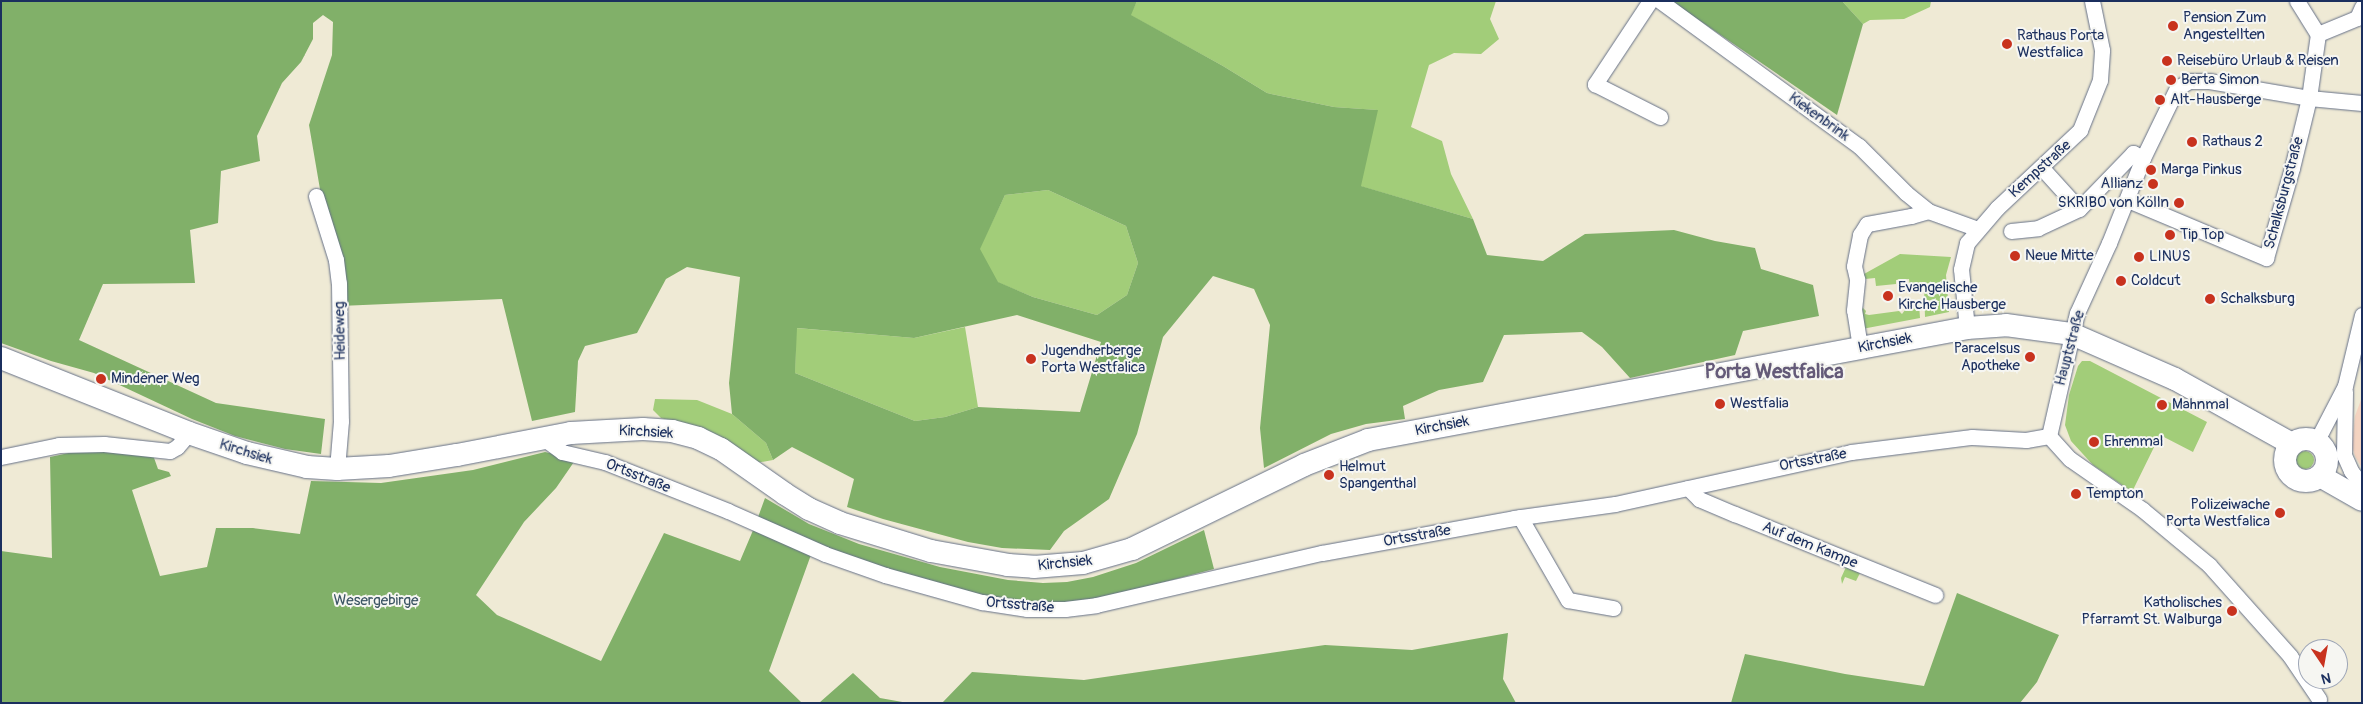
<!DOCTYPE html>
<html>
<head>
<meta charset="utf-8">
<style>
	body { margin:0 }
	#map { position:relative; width:2363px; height:704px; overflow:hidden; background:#efead5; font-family:Pangolin,sans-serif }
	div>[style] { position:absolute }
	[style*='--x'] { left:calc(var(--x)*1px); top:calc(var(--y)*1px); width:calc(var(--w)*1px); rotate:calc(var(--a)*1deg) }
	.built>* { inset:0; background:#f4d3c0 }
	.green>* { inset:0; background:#a2cd79 }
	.round { border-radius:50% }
	.forest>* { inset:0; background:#81b069 }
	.roads { filter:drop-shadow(0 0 1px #657088) drop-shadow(0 0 1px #657088) }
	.street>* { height:15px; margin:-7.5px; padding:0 7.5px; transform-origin:7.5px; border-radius:7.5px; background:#fff }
	.secondary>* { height:22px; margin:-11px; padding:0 11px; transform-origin:11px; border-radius:11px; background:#fff }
	.secondary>.ring { margin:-11px; padding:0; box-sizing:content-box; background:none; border:22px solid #fff; border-radius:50% }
	.dots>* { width:14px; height:14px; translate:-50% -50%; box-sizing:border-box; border:2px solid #f6f6f2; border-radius:50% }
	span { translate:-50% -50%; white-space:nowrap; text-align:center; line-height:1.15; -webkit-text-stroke:4px #f6f6f2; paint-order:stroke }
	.poi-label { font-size:15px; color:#1b2f5e }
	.left { translate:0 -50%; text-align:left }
	.right { translate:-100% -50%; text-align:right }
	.street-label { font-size:15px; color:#1b2f5e }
	.park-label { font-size:15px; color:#3d5665 }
	.district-label { font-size:20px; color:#645a78; font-weight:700 }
	.frame { position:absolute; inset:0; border:2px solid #1b2f5e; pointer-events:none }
	.north { position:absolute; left:2298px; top:639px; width:50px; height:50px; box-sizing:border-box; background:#f6f6f2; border:1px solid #9ea6b7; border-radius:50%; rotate:168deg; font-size:14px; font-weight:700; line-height:20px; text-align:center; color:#1b2f5e }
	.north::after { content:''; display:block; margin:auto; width:18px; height:22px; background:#c8321e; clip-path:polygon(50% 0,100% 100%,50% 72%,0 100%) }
</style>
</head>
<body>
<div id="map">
	<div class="built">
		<i style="clip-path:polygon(2362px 397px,2362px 468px,2355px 456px,2352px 446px,2355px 416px)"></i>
	</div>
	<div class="green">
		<i style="clip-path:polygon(1137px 1px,1496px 1px,1490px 19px,1499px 39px,1481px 54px,1454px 53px,1429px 65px,1411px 127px,1442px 141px,1451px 174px,1473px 219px,1360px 186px,1377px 110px,1334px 107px,1267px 93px,1223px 66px,1130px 15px)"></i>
		<i style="clip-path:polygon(1842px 1px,1931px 1px,1930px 7px,1904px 19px,1870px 20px,1863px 24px)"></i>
		<i style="clip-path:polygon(1048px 190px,1126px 226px,1138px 263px,1127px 295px,1097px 315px,1033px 297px,997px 282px,979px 249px,1005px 195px)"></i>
		<i style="clip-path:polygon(1900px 254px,1951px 257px,1946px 275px,1949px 312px,1925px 317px,1924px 285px,1910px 287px,1909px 279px,1896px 280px,1896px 284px,1876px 286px,1875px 278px,1865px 279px,1864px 274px)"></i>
		<i style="clip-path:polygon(1919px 304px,1920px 318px,1862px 329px,1859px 307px,1862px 307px,1866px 311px,1865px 314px,1869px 315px,1899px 311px,1902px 314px,1905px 310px,1903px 306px)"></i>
		<i style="clip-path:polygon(965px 327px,978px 407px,945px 417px,915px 421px,795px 373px,796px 328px,914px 338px)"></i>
		<i style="clip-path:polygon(2082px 361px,2090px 361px,2207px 422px,2193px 452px,2160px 435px,2132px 492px,2093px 465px,2071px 441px,2065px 425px,2069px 395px,2078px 366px)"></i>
		<i style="clip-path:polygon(655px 399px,697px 400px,732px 414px,766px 443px,773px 460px,756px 463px,705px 431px,661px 418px,653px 410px)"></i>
		<i class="round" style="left:2296px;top:451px;width:18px;height:18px"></i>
		<i style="clip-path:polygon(1846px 567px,1860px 573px,1856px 581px,1845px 577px,1842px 584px,1841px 578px)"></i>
	</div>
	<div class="forest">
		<i style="clip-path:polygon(evenodd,1px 1px,1137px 1px,1131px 15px,1223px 66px,1267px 93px,1334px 107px,1378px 110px,1361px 186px,1473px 219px,1487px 255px,1543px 261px,1585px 234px,1674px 230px,1715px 241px,1755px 248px,1761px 269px,1813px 285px,1819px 316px,1743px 331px,1735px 355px,1630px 378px,1602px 347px,1582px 332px,1504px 335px,1483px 382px,1439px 390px,1403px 406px,1405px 419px,1366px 424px,1331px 434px,1264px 468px,1260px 428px,1270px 325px,1254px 289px,1213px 276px,1163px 337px,1137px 434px,1109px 499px,1064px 531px,1050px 550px,1002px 548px,968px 542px,883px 519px,847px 507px,854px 479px,792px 447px,773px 460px,766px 443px,732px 414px,729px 383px,740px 277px,687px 267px,666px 279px,637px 333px,585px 346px,578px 361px,575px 412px,532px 421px,502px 299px,340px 306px,309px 125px,332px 55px,333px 22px,323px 15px,313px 23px,313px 39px,301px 62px,282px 83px,257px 136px,260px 161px,221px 171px,218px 223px,190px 230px,195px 283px,103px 284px,79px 340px,216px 403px,325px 419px,321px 454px,285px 449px,235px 436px,192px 419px,94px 373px,51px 361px,1px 343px,1px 1px,1048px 190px,1126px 226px,1138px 263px,1127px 295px,1097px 315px,1033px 297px,998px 282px,980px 249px,1005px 195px,1048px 190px,1px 1px,1017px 315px,1101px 342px,1080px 412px,978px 407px,945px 417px,915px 421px,795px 373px,797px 328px,914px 338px,1017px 315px)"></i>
		<i style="clip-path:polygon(1671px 1px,1842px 1px,1863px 24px,1837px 115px)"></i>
		<i style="clip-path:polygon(78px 451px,107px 451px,153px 455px,158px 469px,169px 472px,171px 476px,132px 490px,160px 576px,207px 567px,216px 528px,253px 528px,300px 534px,311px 481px,381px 483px,473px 470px,545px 452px,576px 459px,556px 488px,524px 522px,476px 595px,497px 615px,601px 661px,664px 533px,740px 561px,754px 528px,812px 552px,769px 671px,802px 703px,1px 703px,1px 551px,52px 558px,50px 457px)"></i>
		<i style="clip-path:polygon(765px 498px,809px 524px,859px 544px,940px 567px,1008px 580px,1043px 583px,1067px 582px,1093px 577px,1136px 563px,1204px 530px,1214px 569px,1100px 599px,1043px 604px,959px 593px,877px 570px,757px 520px)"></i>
		<i style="clip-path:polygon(1957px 593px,2059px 635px,2037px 682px,2020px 703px,1731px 703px,1745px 654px,1845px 674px,1924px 686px)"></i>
		<i style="clip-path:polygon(1508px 633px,1503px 679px,1516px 703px,942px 703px,972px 672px,1084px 680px,1325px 645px,1412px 650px)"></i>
		<i style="clip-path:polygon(853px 673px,880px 698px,908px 703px,819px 703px)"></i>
	</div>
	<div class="roads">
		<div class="street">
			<i style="--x:1650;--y:1;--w:100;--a:123.5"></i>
			<i style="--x:1595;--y:84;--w:73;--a:26.9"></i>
			<i style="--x:1660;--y:1;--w:246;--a:36.1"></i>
			<i style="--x:1859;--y:146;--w:66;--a:45"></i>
			<i style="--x:1906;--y:193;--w:28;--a:39"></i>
			<i style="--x:1928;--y:211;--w:53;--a:19.8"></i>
			<i style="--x:2297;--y:1;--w:39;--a:58"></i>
			<i style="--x:2042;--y:168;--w:55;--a:47.9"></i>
			<i style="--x:316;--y:196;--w:67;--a:72.6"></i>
			<i style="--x:336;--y:260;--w:23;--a:83"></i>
			<i style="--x:339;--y:283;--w:138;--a:89.2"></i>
			<i style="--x:341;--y:421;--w:48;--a:94.8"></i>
			<i style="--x:2128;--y:200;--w:150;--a:22.8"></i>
			<i style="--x:2266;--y:258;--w:94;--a:-73.9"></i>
			<i style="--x:2292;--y:168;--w:72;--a:-76.3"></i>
			<i style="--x:2309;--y:98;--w:65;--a:-82"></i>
			<i style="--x:2318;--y:34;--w:42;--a:-22.3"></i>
			<i style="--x:2357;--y:18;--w:12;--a:-66"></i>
			<i style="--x:2011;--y:231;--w:27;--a:-6"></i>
			<i style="--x:2038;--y:228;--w:45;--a:-24.9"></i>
			<i style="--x:2079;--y:209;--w:78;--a:-46"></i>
			<i style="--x:2133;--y:153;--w:11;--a:27"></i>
			<i style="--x:1967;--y:328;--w:59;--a:-95.8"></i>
			<i style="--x:1961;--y:269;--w:27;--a:-77"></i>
			<i style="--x:1967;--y:243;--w:46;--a:-49.4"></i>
			<i style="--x:1997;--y:208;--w:114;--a:-43.2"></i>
			<i style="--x:2080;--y:130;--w:54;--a:-68.2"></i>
			<i style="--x:2100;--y:80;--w:30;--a:-86"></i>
			<i style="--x:2102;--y:50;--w:50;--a:-101.5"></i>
			<i style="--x:1860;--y:347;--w:37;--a:-99"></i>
			<i style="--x:1854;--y:310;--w:31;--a:-84"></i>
			<i style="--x:1857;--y:279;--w:13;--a:-103"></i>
			<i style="--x:1854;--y:266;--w:32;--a:-79"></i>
			<i style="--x:1860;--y:235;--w:13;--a:-58"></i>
			<i style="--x:1867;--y:224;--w:45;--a:-10.3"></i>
			<i style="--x:1911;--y:216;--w:18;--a:-16"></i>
			<i style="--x:2345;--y:392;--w:63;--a:90.9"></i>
			<i style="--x:2344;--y:455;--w:17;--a:66"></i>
			<i style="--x:2351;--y:471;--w:18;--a:52"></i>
			<i style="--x:2049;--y:436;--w:126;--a:-77.2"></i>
			<i style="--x:2077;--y:313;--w:77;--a:-65.4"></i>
			<i style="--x:2109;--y:243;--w:92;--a:-68.2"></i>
			<i style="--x:2143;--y:158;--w:78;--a:-64.1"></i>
			<i style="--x:2177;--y:88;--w:14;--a:-30"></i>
			<i style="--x:2189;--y:81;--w:20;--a:0"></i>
			<i style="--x:2209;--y:81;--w:101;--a:9.6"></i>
			<i style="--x:2309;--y:98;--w:53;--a:5.4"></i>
			<i style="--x:2049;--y:436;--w:31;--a:48"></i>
			<i style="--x:2070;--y:459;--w:89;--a:34.9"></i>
			<i style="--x:2143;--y:510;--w:86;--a:39.8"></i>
			<i style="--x:2209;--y:565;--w:122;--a:48.3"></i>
			<i style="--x:2290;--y:656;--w:52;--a:56"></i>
			<i style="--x:543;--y:438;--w:24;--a:36"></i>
			<i style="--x:562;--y:452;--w:44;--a:13.1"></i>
			<i style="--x:605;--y:462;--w:132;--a:21.7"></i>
			<i style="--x:728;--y:511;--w:106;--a:23.9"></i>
			<i style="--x:825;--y:554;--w:64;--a:19.3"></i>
			<i style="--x:885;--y:575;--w:101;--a:15.6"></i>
			<i style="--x:982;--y:602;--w:46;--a:8.8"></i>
			<i style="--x:1027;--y:609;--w:38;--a:0"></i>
			<i style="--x:1065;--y:609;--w:31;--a:-7"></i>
			<i style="--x:1096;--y:605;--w:232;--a:-13"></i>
			<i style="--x:1322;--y:553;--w:195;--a:-10.3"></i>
			<i style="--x:1514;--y:518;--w:102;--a:-7.9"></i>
			<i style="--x:1615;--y:504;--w:242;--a:-12.4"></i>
			<i style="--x:1851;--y:452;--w:122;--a:-7.1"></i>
			<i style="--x:1972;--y:437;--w:54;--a:3.2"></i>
			<i style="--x:2026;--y:440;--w:23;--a:-10"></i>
			<i style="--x:2316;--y:442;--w:63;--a:-62.6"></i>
			<i style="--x:2345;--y:386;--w:73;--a:-76.5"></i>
			<i style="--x:1;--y:457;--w:59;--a:-11.7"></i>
			<i style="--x:59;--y:445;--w:45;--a:-1.3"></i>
			<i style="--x:104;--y:444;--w:66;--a:6.1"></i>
			<i style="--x:170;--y:451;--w:8;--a:-30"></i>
			<i style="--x:177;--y:447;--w:18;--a:-49"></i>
			<i style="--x:1688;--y:488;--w:16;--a:45"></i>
			<i style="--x:1699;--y:499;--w:39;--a:23"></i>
			<i style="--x:1735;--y:514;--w:216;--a:22"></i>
			<i style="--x:1520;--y:517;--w:96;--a:60"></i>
			<i style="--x:1568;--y:600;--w:46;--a:10.1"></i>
		</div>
		<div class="secondary">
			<i style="--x:1;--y:358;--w:202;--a:21.7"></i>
			<i style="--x:189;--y:433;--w:61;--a:19"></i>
			<i style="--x:247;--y:453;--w:62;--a:13.1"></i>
			<i style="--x:307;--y:467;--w:30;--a:4"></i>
			<i style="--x:337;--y:469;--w:52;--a:-3.3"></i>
			<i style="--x:389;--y:466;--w:69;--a:-9.2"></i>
			<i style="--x:457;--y:455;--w:116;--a:-10.9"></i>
			<i style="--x:571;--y:433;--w:72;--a:-3.2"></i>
			<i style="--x:643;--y:429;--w:29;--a:4"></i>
			<i style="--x:672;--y:431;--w:27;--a:15"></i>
			<i style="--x:698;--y:438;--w:25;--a:26"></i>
			<i style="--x:721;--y:449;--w:78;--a:35.1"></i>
			<i style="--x:785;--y:494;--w:28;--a:32"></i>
			<i style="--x:809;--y:509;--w:34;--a:24"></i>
			<i style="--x:840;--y:523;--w:95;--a:17.1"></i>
			<i style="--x:931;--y:551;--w:78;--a:10.3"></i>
			<i style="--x:1008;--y:565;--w:26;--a:4"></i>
			<i style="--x:1034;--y:567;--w:49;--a:-4.7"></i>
			<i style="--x:1083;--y:563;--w:51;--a:-15.9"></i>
			<i style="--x:1132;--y:549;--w:191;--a:-26"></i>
			<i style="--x:1304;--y:465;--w:69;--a:-21.3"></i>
			<i style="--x:1368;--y:440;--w:609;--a:-10.59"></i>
			<i style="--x:1967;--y:328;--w:39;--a:-4"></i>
			<i style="--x:2006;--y:325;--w:67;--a:7.8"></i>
			<i style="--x:2072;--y:334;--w:112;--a:23.6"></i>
			<i style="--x:2175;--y:379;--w:134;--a:29.1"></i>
			<i class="ring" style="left:2285px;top:439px;width:20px;height:20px"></i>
			<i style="--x:2320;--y:476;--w:48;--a:29.7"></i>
		</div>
	</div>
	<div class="dots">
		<i style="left:2173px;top:26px;background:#c8321e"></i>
		<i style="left:2007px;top:44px;background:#c8321e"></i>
		<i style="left:2167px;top:61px;background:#c8321e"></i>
		<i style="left:2171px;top:80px;background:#c8321e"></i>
		<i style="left:2160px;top:100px;background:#c8321e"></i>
		<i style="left:2192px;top:142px;background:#c8321e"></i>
		<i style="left:2151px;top:170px;background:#c8321e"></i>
		<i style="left:2153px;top:184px;background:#c8321e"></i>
		<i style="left:2179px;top:203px;background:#c8321e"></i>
		<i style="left:2170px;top:235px;background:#c8321e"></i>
		<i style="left:2015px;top:256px;background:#c8321e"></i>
		<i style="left:2139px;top:257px;background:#c8321e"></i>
		<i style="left:2121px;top:281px;background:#c8321e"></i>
		<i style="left:1888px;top:296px;background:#c8321e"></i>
		<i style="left:2210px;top:299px;background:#c8321e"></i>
		<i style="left:2030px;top:357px;background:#c8321e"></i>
		<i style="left:1031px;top:359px;background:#c8321e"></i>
		<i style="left:101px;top:379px;background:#c8321e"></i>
		<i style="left:1720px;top:404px;background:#c8321e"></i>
		<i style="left:2162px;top:405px;background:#c8321e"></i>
		<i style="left:2094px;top:442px;background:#c8321e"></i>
		<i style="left:1329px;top:475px;background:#c8321e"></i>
		<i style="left:2076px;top:494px;background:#c8321e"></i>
		<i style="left:2280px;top:513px;background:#c8321e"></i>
		<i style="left:2232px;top:611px;background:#c8321e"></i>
	</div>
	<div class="poi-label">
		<span class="left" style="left:2183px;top:26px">Pension Zum<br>Angestellten</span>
		<span class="left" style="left:2017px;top:44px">Rathaus Porta<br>Westfalica</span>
		<span class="left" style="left:2177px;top:61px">Reisebüro Urlaub &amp; Reisen</span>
		<span class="left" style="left:2181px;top:80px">Berta Simon</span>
		<span class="left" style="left:2170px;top:100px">Alt-Hausberge</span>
		<span class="left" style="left:2202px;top:142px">Rathaus 2</span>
		<span class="left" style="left:2161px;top:170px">Marga Pinkus</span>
		<span class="right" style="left:2143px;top:184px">Allianz</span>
		<span class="right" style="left:2169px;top:203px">SKRIBO von Kölln</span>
		<span class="left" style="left:2180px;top:235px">Tip Top</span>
		<span class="left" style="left:2025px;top:256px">Neue Mitte</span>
		<span class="left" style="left:2149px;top:257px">LINUS</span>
		<span class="left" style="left:2131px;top:281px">Coldcut</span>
		<span class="left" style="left:1898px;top:296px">Evangelische<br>Kirche Hausberge</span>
		<span class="left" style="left:2220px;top:299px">Schalksburg</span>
		<span class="right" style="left:2020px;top:357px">Paracelsus<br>Apotheke</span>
		<span class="left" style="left:1041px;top:359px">Jugendherberge<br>Porta Westfalica</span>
		<span class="left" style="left:111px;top:379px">Mindener Weg</span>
		<span class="left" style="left:1730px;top:404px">Westfalia</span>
		<span class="left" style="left:2172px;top:405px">Mahnmal</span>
		<span class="left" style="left:2104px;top:442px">Ehrenmal</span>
		<span class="left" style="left:1339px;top:475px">Helmut<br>Spangenthal</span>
		<span class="left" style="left:2086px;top:494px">Tempton</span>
		<span class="right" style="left:2270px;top:513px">Polizeiwache<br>Porta Westfalica</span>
		<span class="right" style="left:2222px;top:611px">Katholisches<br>Pfarramt St. Walburga</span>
	</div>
	<div class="street-label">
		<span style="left:1819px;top:117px;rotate:36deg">Kiekenbrink</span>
		<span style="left:2040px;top:169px;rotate:-42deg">Kempstraße</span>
		<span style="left:2284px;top:193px;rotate:-75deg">Schalksburgstraße</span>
		<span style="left:340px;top:331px;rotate:-91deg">Heideweg</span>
		<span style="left:1885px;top:343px;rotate:-11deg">Kirchsiek</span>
		<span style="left:2070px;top:348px;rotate:-75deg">Hauptstraße</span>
		<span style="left:1442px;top:426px;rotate:-11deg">Kirchsiek</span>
		<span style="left:646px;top:432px;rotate:3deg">Kirchsiek</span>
		<span style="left:246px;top:452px;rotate:17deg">Kirchsiek</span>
		<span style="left:1813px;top:460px;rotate:-11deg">Ortsstraße</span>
		<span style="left:638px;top:476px;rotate:22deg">Ortsstraße</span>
		<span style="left:1417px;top:536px;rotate:-10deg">Ortsstraße</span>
		<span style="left:1810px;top:545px;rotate:22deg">Auf dem Kampe</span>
		<span style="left:1065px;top:563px;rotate:-6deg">Kirchsiek</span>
		<span style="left:1020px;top:605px;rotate:5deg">Ortsstraße</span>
	</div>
	<div class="park-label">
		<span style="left:376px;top:601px">Wesergebirge</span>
	</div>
	<div class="district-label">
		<span style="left:1774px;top:371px">Porta Westfalica</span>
	</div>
	<div class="frame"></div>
	<div class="north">N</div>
</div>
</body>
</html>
